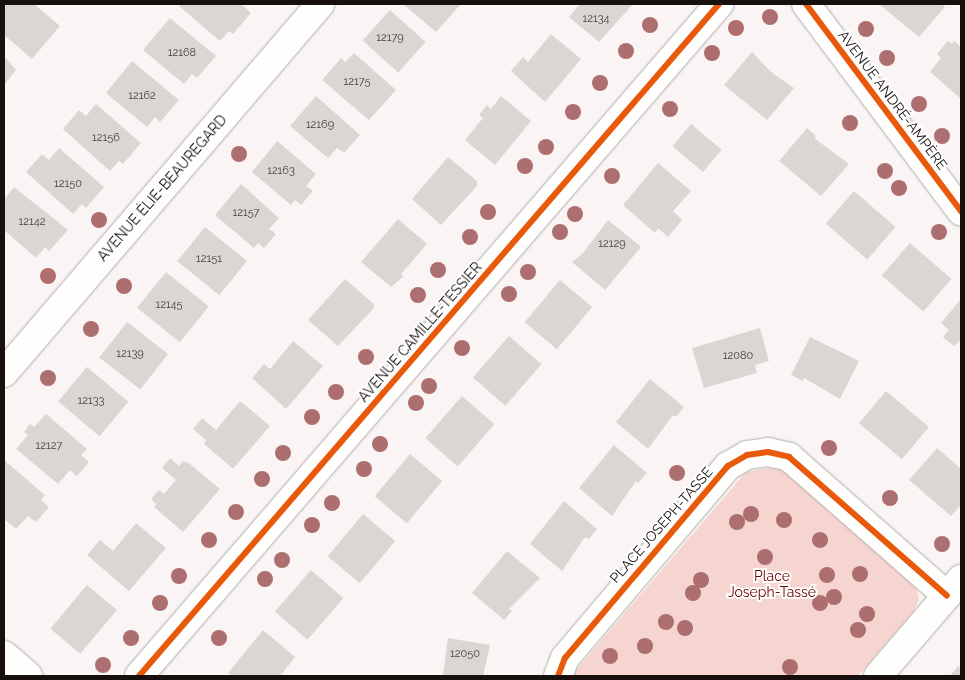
<!DOCTYPE html>
<html>
<head>
<meta charset="utf-8">
<style>
	body { margin:0 }
	#map { position:relative; width:965px; height:680px; overflow:hidden; background:#faf5f4; font-family:Raleway,sans-serif }
	div>[style] { position:absolute }
	[style*='--x'] { left:calc(var(--x)*1px); top:calc(var(--y)*1px); width:calc(var(--w)*1px); rotate:calc(var(--a)*1deg) }
	.green>* { inset:0; background:#f6d5d0 }
	.building>* { inset:0; background:#dbd5d4; transform-origin:0 0 }
	.roads { filter:drop-shadow(0 0 1px #b1acab) drop-shadow(0 0 1px #b1acab) }
	.street>* { height:28px; margin:-14px; padding:0 14px; transform-origin:14px; border-radius:14px; background:#fefefd }
	.secondary>* { height:28px; margin:-14px; padding:0 14px; transform-origin:14px; border-radius:14px; background:#fefefd }
	.cycleway>* { height:6px; margin:-3px; padding:0 3px; transform-origin:3px; border-radius:3px; background:#e8590c }
	.trees>* { width:16px; height:16px; margin:-8px; border-radius:50%; background:#ac6e6e }
	span { translate:-50% -50%; white-space:nowrap; text-align:center; line-height:1.15; -webkit-text-stroke:4px #fff; paint-order:stroke }
	.number-label { font-size:11px; color:#484140 }
	.number-label span { -webkit-text-stroke-width:0 }
	.street-label { font-size:14px; color:#17100f }
	.park-label { font-size:14px; color:#6d0000 }
	.frame { position:absolute; inset:0; border:5px solid #17100f; pointer-events:none }
</style>
</head>
<body>
<div id="map">
	<div class="green">
		<i style="clip-path:polygon(776px 467px,789px 474px,916px 588px,919px 599px,914px 611px,858px 676px,574px 676px,576px 670px,746px 472px)"></i>
	</div>
	<div class="building">
		<i style="clip-path:polygon(4px 4px,34px 4px,60px 26px,32px 59px,4px 35px)"></i>
		<i style="clip-path:polygon(181px 4px,241px 4px,251px 13px,233px 34px,229px 31px,220px 41px,179px 6px)"></i>
		<i style="clip-path:polygon(403px 4px,461px 4px,436px 32px)"></i>
		<i style="clip-path:polygon(580px 4px,633px 4px,599px 42px,569px 17px)"></i>
		<i style="clip-path:polygon(879px 4px,941px 4px,945px 7px,919px 37px)"></i>
		<i style="left:390px;top:10px;width:48px;height:41px;rotate:42deg"></i>
		<i style="clip-path:polygon(170px 18px,216px 56px,197px 78px,192px 74px,184px 84px,143px 50px)"></i>
		<i style="clip-path:polygon(551px 34px,581px 59px,545px 102px,511px 71px,523px 57px,528px 62px)"></i>
		<i style="clip-path:polygon(948px 41px,952px 44px,954px 41px,961px 47px,961px 99px,930px 72px,941px 58px,937px 54px)"></i>
		<i style="clip-path:polygon(752px 52px,771px 72px,794px 88px,767px 120px,724px 85px)"></i>
		<i style="clip-path:polygon(354px 53px,396px 90px,369px 120px,322px 80px,341px 58px,345px 62px)"></i>
		<i style="clip-path:polygon(4px 56px,16px 70px,4px 85px)"></i>
		<i style="clip-path:polygon(132px 61px,179px 100px,160px 122px,155px 117px,147px 127px,106px 93px)"></i>
		<i style="clip-path:polygon(316px 96px,360px 135px,344px 153px,337px 148px,328px 158px,290px 126px)"></i>
		<i style="clip-path:polygon(501px 96px,531px 121px,495px 165px,465px 140px,483px 118px,479px 115px,487px 105px,491px 109px)"></i>
		<i style="clip-path:polygon(96px 104px,141px 143px,123px 164px,119px 161px,110px 171px,63px 129px,79px 110px,86px 116px)"></i>
		<i style="left:691px;top:124px;width:40px;height:29px;rotate:40deg"></i>
		<i style="clip-path:polygon(807px 128px,816px 136px,814px 138px,849px 164px,821px 196px,779px 161px)"></i>
		<i style="clip-path:polygon(277px 141px,316px 174px,306px 186px,313px 191px,301px 205px,295px 200px,291px 205px,252px 172px)"></i>
		<i style="clip-path:polygon(59px 148px,104px 187px,86px 208px,82px 204px,73px 214px,26px 172px,42px 154px,49px 160px)"></i>
		<i style="clip-path:polygon(448px 157px,477px 181px,477px 186px,441px 225px,412px 199px)"></i>
		<i style="clip-path:polygon(658px 163px,691px 191px,673px 211px,682px 220px,668px 237px,658px 228px,655px 233px,623px 205px)"></i>
		<i style="clip-path:polygon(241px 184px,279px 218px,269px 229px,276px 234px,264px 248px,258px 243px,254px 248px,215px 215px)"></i>
		<i style="clip-path:polygon(14px 187px,68px 230px,49px 251px,45px 247px,36px 258px,4px 230px,4px 200px)"></i>
		<i style="left:854px;top:191px;width:55px;height:43px;rotate:41deg"></i>
		<i style="clip-path:polygon(398px 219px,427px 244px,401px 274px,404px 276px,391px 287px,361px 262px)"></i>
		<i style="clip-path:polygon(608px 220px,641px 247px,605px 290px,572px 262px,583px 253px)"></i>
		<i style="left:205px;top:227px;width:54px;height:44px;rotate:39deg"></i>
		<i style="left:910px;top:243px;width:55px;height:43px;rotate:41deg"></i>
		<i style="left:166px;top:272px;width:55px;height:46px;rotate:39deg"></i>
		<i style="clip-path:polygon(345px 279px,374px 304px,373px 309px,338px 346px,308px 320px)"></i>
		<i style="left:560px;top:280px;width:42px;height:55px;rotate:40deg"></i>
		<i style="clip-path:polygon(961px 299px,961px 340px,954px 346px,943px 337px,949px 330px,941px 323px)"></i>
		<i style="left:127px;top:322px;width:52px;height:45px;rotate:38deg"></i>
		<i style="clip-path:polygon(760px 328px,769px 361px,755px 365px,757px 373px,704px 388px,692px 348px)"></i>
		<i style="left:509px;top:336px;width:43px;height:55px;rotate:41deg"></i>
		<i style="clip-path:polygon(810px 337px,859px 361px,840px 399px,804px 378px,803px 381px,791px 375px)"></i>
		<i style="clip-path:polygon(293px 341px,323px 366px,286px 409px,252px 378px,264px 364px,270px 369px)"></i>
		<i style="left:87px;top:367px;width:54px;height:45px;rotate:40deg"></i>
		<i style="clip-path:polygon(650px 379px,684px 407px,676px 417px,673px 415px,648px 449px,616px 422px)"></i>
		<i style="left:886px;top:391px;width:56px;height:42px;rotate:40deg"></i>
		<i style="left:462px;top:396px;width:43px;height:56px;rotate:41deg"></i>
		<i style="clip-path:polygon(240px 401px,270px 426px,233px 469px,204px 444px,206px 440px,193px 429px,202px 418px,216px 430px)"></i>
		<i style="clip-path:polygon(46px 414px,87px 449px,81px 455px,89px 462px,77px 476px,70px 470px,58px 484px,16px 449px,28px 435px,24px 432px,30px 424px,34px 427px)"></i>
		<i style="clip-path:polygon(614px 445px,647px 473px,638px 483px,636px 481px,612px 516px,579px 488px)"></i>
		<i style="clip-path:polygon(937px 448px,961px 469px,961px 505px,951px 516px,909px 480px)"></i>
		<i style="left:410px;top:454px;width:42px;height:55px;rotate:40deg"></i>
		<i style="clip-path:polygon(170px 458px,179px 466px,183px 461px,190px 464px,220px 489px,183px 532px,154px 507px,156px 504px,151px 499px,159px 490px,164px 494px,176px 480px,162px 468px)"></i>
		<i style="clip-path:polygon(4px 460px,45px 495px,41px 500px,49px 507px,36px 522px,28px 516px,16px 529px,4px 519px)"></i>
		<i style="clip-path:polygon(564px 501px,597px 529px,589px 539px,585px 537px,562px 571px,530px 544px)"></i>
		<i style="left:363px;top:514px;width:42px;height:55px;rotate:40deg"></i>
		<i style="clip-path:polygon(136px 523px,166px 548px,129px 591px,87px 555px,100px 540px,113px 551px)"></i>
		<i style="clip-path:polygon(507px 551px,540px 578px,509px 609px,512px 611px,504px 620px,472px 593px)"></i>
		<i style="left:311px;top:570px;width:43px;height:55px;rotate:41deg"></i>
		<i style="left:87px;top:585px;width:39px;height:57px;rotate:40deg"></i>
		<i style="clip-path:polygon(263px 630px,295px 657px,280px 676px,232px 676px,228px 673px)"></i>
		<i style="clip-path:polygon(448px 638px,490px 645px,483px 676px,443px 676px)"></i>
		<i style="clip-path:polygon(959px 665px,961px 676px,950px 676px)"></i>
	</div>
	<div class="roads">
		<div class="street">
			<i style="--x:4;--y:373;--w:486;--a:-49.4"></i>
			<i style="--x:4;--y:655;--w:32;--a:41"></i>
			<i style="--x:139;--y:676;--w:888;--a:-49.2"></i>
			<i style="--x:558;--y:676;--w:19;--a:-69"></i>
			<i style="--x:565;--y:658;--w:252;--a:-49.7"></i>
			<i style="--x:728;--y:466;--w:22;--a:-30"></i>
			<i style="--x:747;--y:455;--w:21;--a:-8"></i>
			<i style="--x:768;--y:452;--w:22;--a:13"></i>
			<i style="--x:789;--y:457;--w:210;--a:41.3"></i>
			<i style="--x:878;--y:676;--w:128;--a:-49.4"></i>
		</div>
		<div class="secondary">
			<i style="--x:806;--y:4;--w:259;--a:53.2"></i>
		</div>
	</div>
	<div class="cycleway">
		<i style="--x:806;--y:4;--w:259;--a:53.2"></i>
		<i style="--x:139;--y:676;--w:888;--a:-49.2"></i>
		<i style="--x:558;--y:676;--w:19;--a:-69"></i>
		<i style="--x:565;--y:658;--w:252;--a:-49.7"></i>
		<i style="--x:728;--y:466;--w:22;--a:-30"></i>
		<i style="--x:747;--y:455;--w:21;--a:-8"></i>
		<i style="--x:768;--y:452;--w:22;--a:13"></i>
		<i style="--x:789;--y:457;--w:210;--a:41.3"></i>
	</div>
	<div class="trees">
		<i style="left:770px;top:17px"></i>
		<i style="left:650px;top:25px"></i>
		<i style="left:736px;top:28px"></i>
		<i style="left:866px;top:29px"></i>
		<i style="left:626px;top:51px"></i>
		<i style="left:712px;top:53px"></i>
		<i style="left:887px;top:58px"></i>
		<i style="left:600px;top:83px"></i>
		<i style="left:919px;top:104px"></i>
		<i style="left:670px;top:109px"></i>
		<i style="left:573px;top:112px"></i>
		<i style="left:850px;top:123px"></i>
		<i style="left:942px;top:136px"></i>
		<i style="left:546px;top:147px"></i>
		<i style="left:239px;top:154px"></i>
		<i style="left:525px;top:166px"></i>
		<i style="left:885px;top:171px"></i>
		<i style="left:612px;top:176px"></i>
		<i style="left:899px;top:188px"></i>
		<i style="left:488px;top:212px"></i>
		<i style="left:575px;top:214px"></i>
		<i style="left:99px;top:220px"></i>
		<i style="left:560px;top:232px"></i>
		<i style="left:939px;top:232px"></i>
		<i style="left:470px;top:237px"></i>
		<i style="left:438px;top:270px"></i>
		<i style="left:528px;top:272px"></i>
		<i style="left:48px;top:276px"></i>
		<i style="left:124px;top:286px"></i>
		<i style="left:509px;top:294px"></i>
		<i style="left:418px;top:295px"></i>
		<i style="left:91px;top:329px"></i>
		<i style="left:462px;top:348px"></i>
		<i style="left:366px;top:357px"></i>
		<i style="left:48px;top:378px"></i>
		<i style="left:429px;top:386px"></i>
		<i style="left:336px;top:392px"></i>
		<i style="left:416px;top:403px"></i>
		<i style="left:312px;top:417px"></i>
		<i style="left:380px;top:444px"></i>
		<i style="left:829px;top:448px"></i>
		<i style="left:283px;top:453px"></i>
		<i style="left:364px;top:469px"></i>
		<i style="left:677px;top:473px"></i>
		<i style="left:262px;top:479px"></i>
		<i style="left:890px;top:498px"></i>
		<i style="left:332px;top:503px"></i>
		<i style="left:236px;top:512px"></i>
		<i style="left:751px;top:514px"></i>
		<i style="left:784px;top:520px"></i>
		<i style="left:737px;top:522px"></i>
		<i style="left:312px;top:525px"></i>
		<i style="left:209px;top:540px"></i>
		<i style="left:820px;top:540px"></i>
		<i style="left:942px;top:544px"></i>
		<i style="left:765px;top:557px"></i>
		<i style="left:282px;top:560px"></i>
		<i style="left:860px;top:574px"></i>
		<i style="left:827px;top:575px"></i>
		<i style="left:179px;top:576px"></i>
		<i style="left:265px;top:579px"></i>
		<i style="left:701px;top:580px"></i>
		<i style="left:693px;top:593px"></i>
		<i style="left:834px;top:597px"></i>
		<i style="left:160px;top:603px"></i>
		<i style="left:820px;top:603px"></i>
		<i style="left:867px;top:614px"></i>
		<i style="left:666px;top:622px"></i>
		<i style="left:685px;top:628px"></i>
		<i style="left:858px;top:630px"></i>
		<i style="left:131px;top:638px"></i>
		<i style="left:219px;top:638px"></i>
		<i style="left:645px;top:646px"></i>
		<i style="left:610px;top:656px"></i>
		<i style="left:103px;top:665px"></i>
		<i style="left:790px;top:667px"></i>
	</div>
	<div class="number-label">
		<span style="left:596px;top:19px">12134</span>
		<span style="left:390px;top:38px">12179</span>
		<span style="left:182px;top:53px">12168</span>
		<span style="left:357px;top:82px">12175</span>
		<span style="left:142px;top:96px">12162</span>
		<span style="left:320px;top:125px">12169</span>
		<span style="left:106px;top:138px">12156</span>
		<span style="left:281px;top:171px">12163</span>
		<span style="left:68px;top:184px">12150</span>
		<span style="left:246px;top:213px">12157</span>
		<span style="left:32px;top:222px">12142</span>
		<span style="left:612px;top:244px">12129</span>
		<span style="left:209px;top:259px">12151</span>
		<span style="left:169px;top:305px">12145</span>
		<span style="left:130px;top:354px">12139</span>
		<span style="left:738px;top:356px">12080</span>
		<span style="left:91px;top:401px">12133</span>
		<span style="left:49px;top:446px">12127</span>
		<span style="left:465px;top:654px">12050</span>
	</div>
	<div class="street-label">
		<span style="left:893px;top:100px;rotate:53deg">AVENUE ANDRÉ-AMPÈRE</span>
		<span style="left:162px;top:188px;rotate:-49deg">AVENUE ÉLIE-BEAUREGARD</span>
		<span style="left:420px;top:332px;rotate:-49deg">AVENUE CAMILLE-TESSIER</span>
		<span style="left:661px;top:525px;rotate:-49deg">PLACE JOSEPH-TASSE</span>
	</div>
	<div class="park-label">
		<span style="left:772px;top:584px">Place<br>Joseph-Tassé</span>
	</div>
	<div class="frame"></div>
</div>
</body>
</html>
